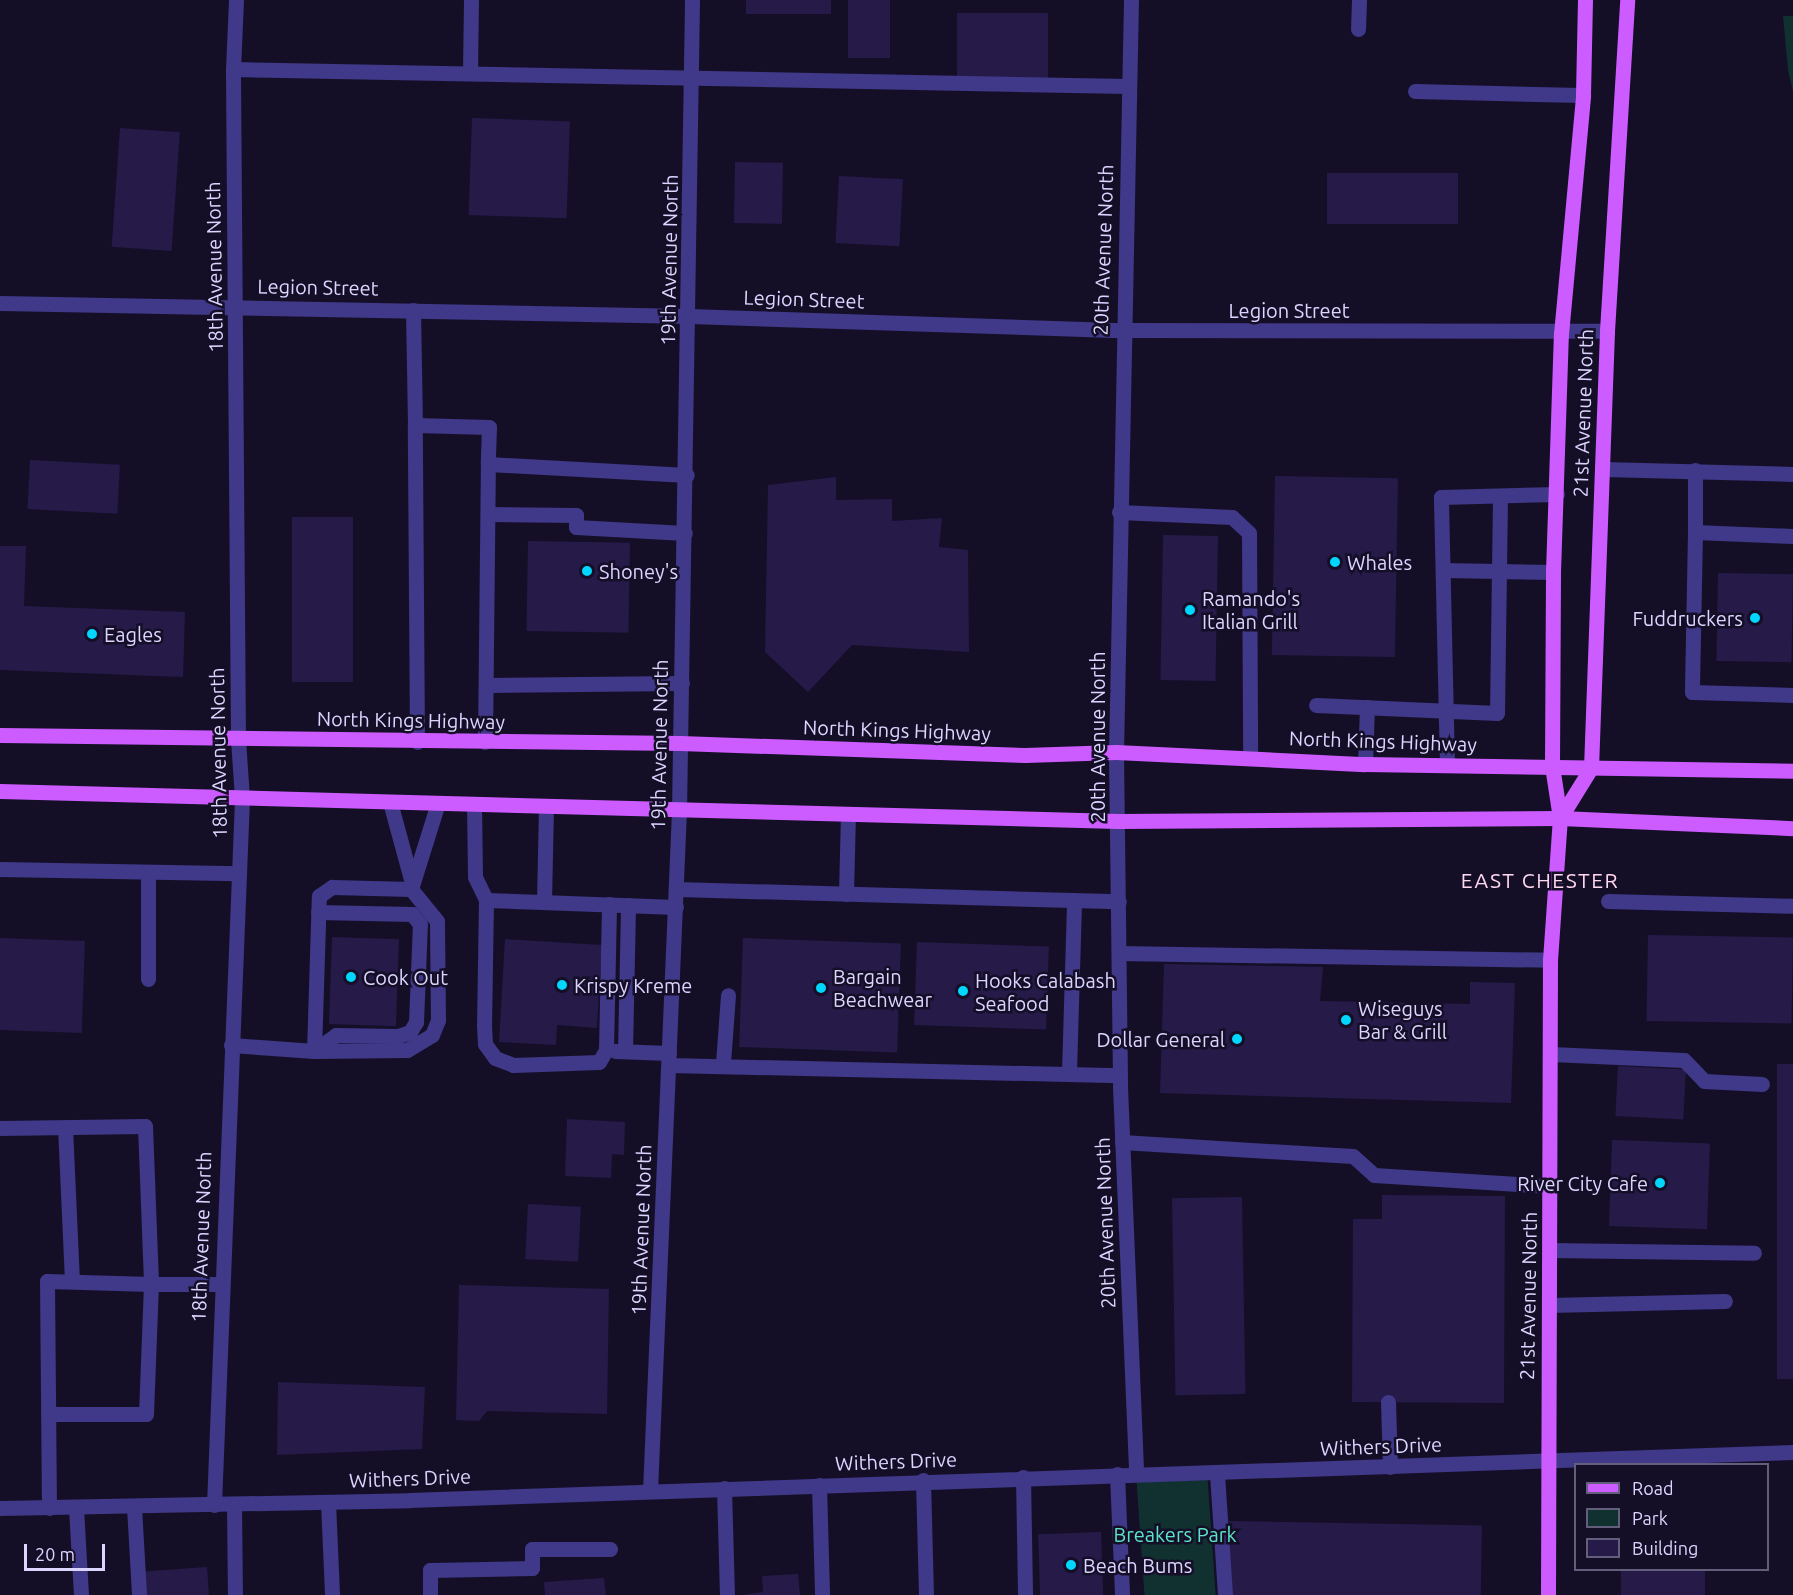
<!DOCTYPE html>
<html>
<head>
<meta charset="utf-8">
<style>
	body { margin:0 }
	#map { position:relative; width:1793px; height:1595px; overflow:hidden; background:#140f27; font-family:Ubuntu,sans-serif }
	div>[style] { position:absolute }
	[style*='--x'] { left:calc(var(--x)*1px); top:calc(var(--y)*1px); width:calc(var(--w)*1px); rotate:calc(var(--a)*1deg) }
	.green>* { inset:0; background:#113131; transform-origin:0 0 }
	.building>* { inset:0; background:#261a49; transform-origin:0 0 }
	.minor>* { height:15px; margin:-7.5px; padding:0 7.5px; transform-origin:7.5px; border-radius:7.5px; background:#403888 }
	.major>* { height:15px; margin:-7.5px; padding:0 7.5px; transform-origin:7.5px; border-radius:7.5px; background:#cc5cff }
	.dots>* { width:16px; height:16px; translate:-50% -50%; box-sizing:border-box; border:3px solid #140f27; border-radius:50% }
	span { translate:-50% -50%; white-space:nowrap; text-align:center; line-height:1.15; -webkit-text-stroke:5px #140f27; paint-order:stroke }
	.street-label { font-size:20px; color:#dcd5ff }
	.poi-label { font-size:20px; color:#dcd5ff }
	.left { translate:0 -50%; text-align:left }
	.right { translate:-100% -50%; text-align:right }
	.park-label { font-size:20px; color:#5ce4ca }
	.neighbourhood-label { font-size:21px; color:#ffd7ee; letter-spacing:1.5px }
	.legend { position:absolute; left:1574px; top:1463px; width:195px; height:108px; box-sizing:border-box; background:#140f27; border:2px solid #645e7d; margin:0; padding:8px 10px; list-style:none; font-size:18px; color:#dcd5ff }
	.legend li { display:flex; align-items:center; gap:12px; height:30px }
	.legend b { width:30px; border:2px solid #645e7d }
	.scale { position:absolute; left:24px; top:1544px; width:81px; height:27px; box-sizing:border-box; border:3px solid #dcd5ff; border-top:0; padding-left:8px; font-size:18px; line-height:21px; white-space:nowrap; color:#dcd5ff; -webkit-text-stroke:4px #140f27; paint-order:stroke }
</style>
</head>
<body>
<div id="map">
	<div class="green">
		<i style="clip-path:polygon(1783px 16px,1793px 16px,1793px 91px,1788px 70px)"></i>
		<i style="left:1207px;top:1471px;width:124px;height:71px;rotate:86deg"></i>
	</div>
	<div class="building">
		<i style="left:746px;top:0;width:85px;height:14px"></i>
		<i style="left:848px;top:0;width:42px;height:58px"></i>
		<i style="left:957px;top:13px;width:91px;height:66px"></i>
		<i style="left:472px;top:118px;width:98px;height:97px;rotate:2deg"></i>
		<i style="left:120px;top:128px;width:60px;height:119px;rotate:4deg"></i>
		<i style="left:735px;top:162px;width:48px;height:61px;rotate:1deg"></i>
		<i style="left:1327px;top:173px;width:131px;height:51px"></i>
		<i style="left:839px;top:176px;width:64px;height:67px;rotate:3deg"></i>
		<i style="left:30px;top:460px;width:90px;height:49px;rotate:3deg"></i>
		<i style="left:1275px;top:476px;width:123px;height:179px;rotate:1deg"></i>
		<i style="clip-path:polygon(836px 477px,836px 500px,892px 499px,892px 521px,942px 518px,939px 547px,968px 550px,969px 652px,852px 645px,808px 692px,765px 652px,768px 485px)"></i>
		<i style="left:292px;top:517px;width:61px;height:165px"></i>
		<i style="left:1163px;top:535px;width:55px;height:145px;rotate:1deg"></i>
		<i style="left:528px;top:541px;width:102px;height:90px;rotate:1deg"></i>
		<i style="clip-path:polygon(0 546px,26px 546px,24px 606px,185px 612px,183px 677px,0 670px)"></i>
		<i style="left:1718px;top:573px;width:75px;height:88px;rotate:1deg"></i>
		<i style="left:1648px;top:935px;width:145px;height:86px;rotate:1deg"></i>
		<i style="left:332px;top:937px;width:67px;height:87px;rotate:2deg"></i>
		<i style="left:0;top:938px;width:85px;height:92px;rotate:2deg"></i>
		<i style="left:743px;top:938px;width:158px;height:109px;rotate:2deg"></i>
		<i style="clip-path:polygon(505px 939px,602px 945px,597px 1028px,557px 1025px,556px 1045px,499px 1042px)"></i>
		<i style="left:917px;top:942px;width:132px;height:83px;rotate:2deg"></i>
		<i style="clip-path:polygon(1164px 964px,1323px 967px,1320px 1001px,1470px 1004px,1470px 982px,1515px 983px,1511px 1103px,1160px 1093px)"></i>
		<i style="left:1777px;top:1064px;width:16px;height:315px"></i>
		<i style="left:1618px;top:1066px;width:68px;height:50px;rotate:3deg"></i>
		<i style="clip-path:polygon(567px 1119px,625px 1122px,624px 1155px,612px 1154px,611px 1178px,565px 1176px)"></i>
		<i style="left:1612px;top:1140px;width:98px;height:86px;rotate:2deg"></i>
		<i style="clip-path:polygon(1382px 1195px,1505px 1196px,1504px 1403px,1352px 1402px,1353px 1219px,1382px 1219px)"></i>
		<i style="left:1242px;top:1197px;width:197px;height:70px;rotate:89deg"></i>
		<i style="left:528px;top:1204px;width:53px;height:55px;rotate:3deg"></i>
		<i style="clip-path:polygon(459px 1285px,609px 1289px,607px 1414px,487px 1411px,479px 1421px,456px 1420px)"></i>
		<i style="clip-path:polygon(278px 1382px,425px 1387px,422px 1449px,277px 1455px)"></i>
		<i style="left:1229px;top:1521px;width:253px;height:74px;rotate:1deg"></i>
		<i style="left:1101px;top:1532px;width:63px;height:63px;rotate:88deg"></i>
		<i style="left:207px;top:1567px;width:28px;height:63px;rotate:86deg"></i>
		<i style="left:1621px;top:1570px;width:84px;height:25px"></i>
		<i style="clip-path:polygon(798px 1574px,800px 1595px,743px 1595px,763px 1592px,762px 1576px)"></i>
		<i style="clip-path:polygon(604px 1578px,606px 1595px,545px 1595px,544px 1582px)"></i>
	</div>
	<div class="minor">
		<i style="--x:1131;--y:0;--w:752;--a:91.14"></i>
		<i style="--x:1116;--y:752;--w:335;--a:89.3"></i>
		<i style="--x:1120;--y:1087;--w:386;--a:87.6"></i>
		<i style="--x:1358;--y:29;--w:29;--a:-88"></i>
		<i style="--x:233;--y:69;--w:895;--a:1.09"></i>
		<i style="--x:470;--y:72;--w:72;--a:-89.2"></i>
		<i style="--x:1415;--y:91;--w:168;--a:1.4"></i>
		<i style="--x:0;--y:303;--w:690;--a:1.08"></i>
		<i style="--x:690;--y:316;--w:431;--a:1.9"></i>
		<i style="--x:1121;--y:330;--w:486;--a:0.1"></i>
		<i style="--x:413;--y:310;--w:115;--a:89"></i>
		<i style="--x:1603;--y:469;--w:190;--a:1.5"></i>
		<i style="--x:1695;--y:470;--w:62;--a:90"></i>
		<i style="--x:1119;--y:512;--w:113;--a:2.5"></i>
		<i style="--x:1232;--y:517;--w:23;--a:43"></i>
		<i style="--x:1249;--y:533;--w:224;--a:89.7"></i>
		<i style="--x:488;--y:514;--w:88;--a:0.7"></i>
		<i style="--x:576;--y:515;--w:12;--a:90"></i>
		<i style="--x:576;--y:527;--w:109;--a:3.2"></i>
		<i style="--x:1793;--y:536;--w:98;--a:-177.7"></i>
		<i style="--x:1695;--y:532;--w:160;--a:91.1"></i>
		<i style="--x:1692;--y:692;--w:101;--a:1.7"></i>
		<i style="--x:1443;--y:570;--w:110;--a:1"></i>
		<i style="--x:486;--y:685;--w:196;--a:-0.6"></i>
		<i style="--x:1316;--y:705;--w:181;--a:2.5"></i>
		<i style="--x:1497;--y:713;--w:217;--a:-89.2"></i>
		<i style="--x:417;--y:742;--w:317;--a:-90.4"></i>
		<i style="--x:415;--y:425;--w:74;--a:1.5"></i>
		<i style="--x:489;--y:427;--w:37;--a:92"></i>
		<i style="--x:488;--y:464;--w:199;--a:3.2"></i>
		<i style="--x:485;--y:742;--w:278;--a:-89.4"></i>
		<i style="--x:1365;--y:764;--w:57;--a:-88"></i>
		<i style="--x:1447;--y:765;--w:268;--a:-91.3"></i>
		<i style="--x:1441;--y:497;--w:116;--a:-1.5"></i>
		<i style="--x:390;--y:802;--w:84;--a:74.8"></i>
		<i style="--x:474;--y:804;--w:73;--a:89.2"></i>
		<i style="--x:475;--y:877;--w:25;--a:64"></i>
		<i style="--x:486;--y:900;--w:125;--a:90.9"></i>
		<i style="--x:484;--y:1025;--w:19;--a:87"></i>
		<i style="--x:485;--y:1044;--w:17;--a:54"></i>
		<i style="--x:495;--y:1058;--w:19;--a:21"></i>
		<i style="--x:513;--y:1065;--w:86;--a:-2"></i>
		<i style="--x:599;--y:1062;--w:14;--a:-60"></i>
		<i style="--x:606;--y:1050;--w:146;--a:-88.8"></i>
		<i style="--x:0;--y:869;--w:239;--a:1"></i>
		<i style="--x:677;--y:889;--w:442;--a:1.6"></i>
		<i style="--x:846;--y:894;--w:80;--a:-88.6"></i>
		<i style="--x:486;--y:900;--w:190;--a:2.1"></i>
		<i style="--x:1608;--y:901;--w:185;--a:1.5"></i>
		<i style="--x:544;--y:902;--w:95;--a:-88.8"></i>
		<i style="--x:1119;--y:953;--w:431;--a:0.9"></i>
		<i style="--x:148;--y:979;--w:107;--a:-90"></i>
		<i style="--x:231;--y:1045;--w:83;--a:4.1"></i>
		<i style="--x:314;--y:1051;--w:155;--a:-88.2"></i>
		<i style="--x:319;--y:896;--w:16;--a:-35"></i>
		<i style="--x:332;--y:887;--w:79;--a:1.5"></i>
		<i style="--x:411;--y:889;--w:90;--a:-72.6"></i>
		<i style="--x:314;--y:1051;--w:27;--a:-36"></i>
		<i style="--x:336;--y:1035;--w:62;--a:0.9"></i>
		<i style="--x:398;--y:1036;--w:13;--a:-18"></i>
		<i style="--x:410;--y:1032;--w:12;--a:-59"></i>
		<i style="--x:416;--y:1022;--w:98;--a:-87.7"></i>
		<i style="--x:420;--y:924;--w:13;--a:-129"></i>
		<i style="--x:412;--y:914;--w:94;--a:-178.8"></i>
		<i style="--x:314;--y:1051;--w:93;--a:-0.6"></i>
		<i style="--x:407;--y:1050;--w:29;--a:-31"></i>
		<i style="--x:432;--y:1035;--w:16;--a:-68"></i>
		<i style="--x:438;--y:1020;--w:99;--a:-90.6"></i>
		<i style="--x:437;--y:921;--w:41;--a:-129.1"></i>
		<i style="--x:615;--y:1051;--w:54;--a:2.1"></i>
		<i style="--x:625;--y:1051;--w:146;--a:-88.8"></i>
		<i style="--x:1551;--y:1054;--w:133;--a:2.6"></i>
		<i style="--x:1684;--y:1060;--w:29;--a:46"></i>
		<i style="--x:1704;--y:1081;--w:58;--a:3"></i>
		<i style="--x:723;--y:1063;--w:68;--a:-85.8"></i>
		<i style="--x:669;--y:1065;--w:451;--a:1.3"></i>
		<i style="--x:1069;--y:1072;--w:172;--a:-88.3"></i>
		<i style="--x:65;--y:1127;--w:154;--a:87.4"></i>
		<i style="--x:0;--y:1128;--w:145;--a:-0.8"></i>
		<i style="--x:145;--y:1126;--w:158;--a:87.8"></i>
		<i style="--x:151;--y:1284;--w:69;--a:0"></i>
		<i style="--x:1122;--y:1142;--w:231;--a:3.5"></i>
		<i style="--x:1353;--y:1156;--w:28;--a:42"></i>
		<i style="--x:1374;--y:1175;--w:177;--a:3.6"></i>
		<i style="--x:1550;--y:1250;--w:204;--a:0.8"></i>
		<i style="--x:1549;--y:1305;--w:176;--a:-1.3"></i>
		<i style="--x:1388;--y:1402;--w:65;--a:88.2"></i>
		<i style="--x:48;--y:1414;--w:98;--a:0"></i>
		<i style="--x:146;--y:1414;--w:130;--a:-87.8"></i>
		<i style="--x:151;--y:1284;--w:104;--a:-178.3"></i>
		<i style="--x:47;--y:1281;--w:227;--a:89.5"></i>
		<i style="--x:1117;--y:1474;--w:121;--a:87.6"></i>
		<i style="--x:1217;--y:1474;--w:121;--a:86.2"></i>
		<i style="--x:1023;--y:1477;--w:118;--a:89"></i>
		<i style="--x:923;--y:1480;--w:115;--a:88.5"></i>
		<i style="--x:819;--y:1485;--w:110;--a:88.4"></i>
		<i style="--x:724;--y:1488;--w:107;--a:88.4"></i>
		<i style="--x:650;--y:1491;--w:681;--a:-87.56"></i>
		<i style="--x:679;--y:811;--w:811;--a:-89.08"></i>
		<i style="--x:328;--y:1502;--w:93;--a:87.5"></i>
		<i style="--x:234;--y:1504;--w:91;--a:89.4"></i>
		<i style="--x:214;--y:1505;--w:708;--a:-87.73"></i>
		<i style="--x:242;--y:798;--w:58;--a:-93.9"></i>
		<i style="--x:238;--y:740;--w:671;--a:-90.43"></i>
		<i style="--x:233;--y:69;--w:69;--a:-87.5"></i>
		<i style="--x:134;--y:1507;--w:88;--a:86.7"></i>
		<i style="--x:0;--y:1508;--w:410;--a:-1.1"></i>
		<i style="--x:410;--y:1500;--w:1384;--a:-1.99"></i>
		<i style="--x:76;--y:1508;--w:87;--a:86.7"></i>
		<i style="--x:430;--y:1595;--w:25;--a:-90"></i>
		<i style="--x:430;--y:1570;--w:102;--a:-1.1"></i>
		<i style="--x:532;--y:1568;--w:19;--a:-90"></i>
		<i style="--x:532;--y:1549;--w:78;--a:0"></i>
	</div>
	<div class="major">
		<i style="--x:0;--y:735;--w:680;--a:0.67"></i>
		<i style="--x:680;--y:743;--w:345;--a:2"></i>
		<i style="--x:1025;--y:755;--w:91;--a:-1.9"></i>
		<i style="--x:1116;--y:752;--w:249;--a:2.8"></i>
		<i style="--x:1365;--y:764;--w:428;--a:0.9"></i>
		<i style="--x:0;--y:791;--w:1118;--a:1.54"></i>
		<i style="--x:1118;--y:821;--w:442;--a:-0.4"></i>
		<i style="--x:1560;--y:818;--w:233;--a:2.5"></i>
		<i style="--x:1560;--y:818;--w:59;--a:-58.2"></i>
		<i style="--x:1591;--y:768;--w:437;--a:-87.9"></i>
		<i style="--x:1607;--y:331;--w:332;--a:-86.5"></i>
		<i style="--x:1548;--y:1595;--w:635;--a:-89.82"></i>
		<i style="--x:1550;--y:960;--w:142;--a:-86"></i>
		<i style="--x:1560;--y:818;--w:53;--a:-98.7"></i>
		<i style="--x:1552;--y:766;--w:194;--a:-89.7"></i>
		<i style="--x:1553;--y:572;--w:238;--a:-88.1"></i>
		<i style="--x:1561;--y:334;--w:240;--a:-84.7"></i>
		<i style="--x:1583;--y:95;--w:95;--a:-88.8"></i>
	</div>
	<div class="dots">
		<i style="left:1335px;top:562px;background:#01d6ff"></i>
		<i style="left:587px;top:571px;background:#01d6ff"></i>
		<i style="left:1190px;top:610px;background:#01d6ff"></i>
		<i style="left:1755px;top:618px;background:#01d6ff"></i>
		<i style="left:92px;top:634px;background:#01d6ff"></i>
		<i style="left:351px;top:977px;background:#01d6ff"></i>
		<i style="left:562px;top:985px;background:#01d6ff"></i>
		<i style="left:821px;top:988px;background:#01d6ff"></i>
		<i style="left:963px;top:991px;background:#01d6ff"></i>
		<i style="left:1346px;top:1020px;background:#01d6ff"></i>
		<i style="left:1237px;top:1039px;background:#01d6ff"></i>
		<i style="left:1660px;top:1183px;background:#01d6ff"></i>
		<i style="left:1071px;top:1565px;background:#01d6ff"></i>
	</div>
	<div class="street-label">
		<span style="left:1103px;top:250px;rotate:-88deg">20th Avenue North</span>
		<span style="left:669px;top:260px;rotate:-89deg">19th Avenue North</span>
		<span style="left:214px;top:267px;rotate:-91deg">18th Avenue North</span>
		<span style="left:318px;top:287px;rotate:1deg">Legion Street</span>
		<span style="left:804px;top:299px;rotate:2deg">Legion Street</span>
		<span style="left:1289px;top:310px">Legion Street</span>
		<span style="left:1583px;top:413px;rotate:-88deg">21st Avenue North</span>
		<span style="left:411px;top:720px;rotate:1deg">North Kings Highway</span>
		<span style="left:897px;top:730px;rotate:2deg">North Kings Highway</span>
		<span style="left:1097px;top:737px;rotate:-90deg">20th Avenue North</span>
		<span style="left:1383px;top:741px;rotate:2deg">North Kings Highway</span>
		<span style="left:659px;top:745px;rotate:-89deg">19th Avenue North</span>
		<span style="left:218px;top:753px;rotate:-91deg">18th Avenue North</span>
		<span style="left:1105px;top:1223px;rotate:-92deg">20th Avenue North</span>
		<span style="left:641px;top:1230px;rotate:-88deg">19th Avenue North</span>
		<span style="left:201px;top:1237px;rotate:-88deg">18th Avenue North</span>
		<span style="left:1528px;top:1296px;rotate:-89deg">21st Avenue North</span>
		<span style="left:1381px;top:1446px;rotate:-2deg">Withers Drive</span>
		<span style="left:896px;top:1461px;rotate:-2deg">Withers Drive</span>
		<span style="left:410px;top:1478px;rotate:-2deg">Withers Drive</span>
	</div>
	<div class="poi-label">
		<span class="left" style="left:1347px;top:562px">Whales</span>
		<span class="left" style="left:599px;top:571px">Shoney's</span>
		<span class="left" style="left:1202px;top:610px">Ramando's<br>Italian Grill</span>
		<span class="right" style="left:1743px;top:618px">Fuddruckers</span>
		<span class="left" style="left:104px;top:634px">Eagles</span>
		<span class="left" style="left:833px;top:988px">Bargain<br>Beachwear</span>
		<span class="left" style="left:363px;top:977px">Cook Out</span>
		<span class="left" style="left:975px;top:992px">Hooks Calabash<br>Seafood</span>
		<span class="left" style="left:574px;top:985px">Krispy Kreme</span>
		<span class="left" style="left:1358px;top:1020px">Wiseguys<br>Bar &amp; Grill</span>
		<span class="right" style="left:1225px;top:1039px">Dollar General</span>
		<span class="right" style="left:1648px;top:1183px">River City Cafe</span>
		<span class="left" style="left:1083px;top:1565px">Beach Bums</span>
	</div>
	<div class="park-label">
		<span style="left:1175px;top:1534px">Breakers Park</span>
	</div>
	<div class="neighbourhood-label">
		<span style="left:1540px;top:880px">EAST CHESTER</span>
	</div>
	<ul class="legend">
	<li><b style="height:8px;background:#cc5cff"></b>Road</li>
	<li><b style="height:16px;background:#113131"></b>Park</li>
	<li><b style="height:16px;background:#261a49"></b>Building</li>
	</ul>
	<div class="scale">20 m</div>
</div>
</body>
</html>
